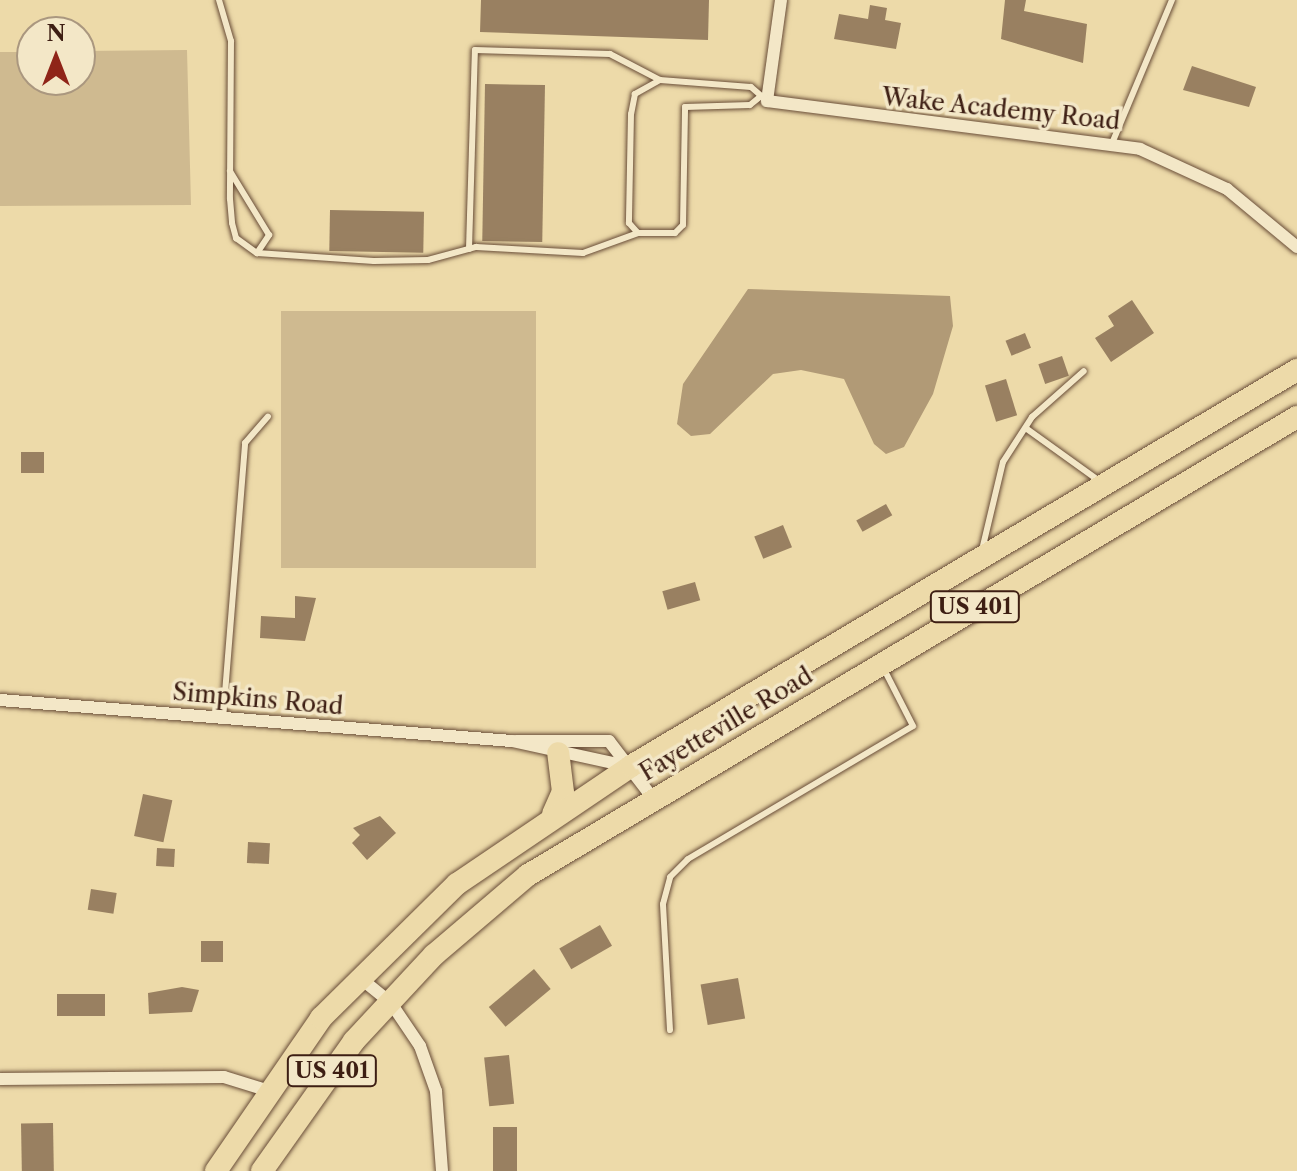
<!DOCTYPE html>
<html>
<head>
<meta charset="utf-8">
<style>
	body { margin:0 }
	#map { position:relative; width:1297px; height:1171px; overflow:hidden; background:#eddaa9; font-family:"Libre Caslon Text",serif }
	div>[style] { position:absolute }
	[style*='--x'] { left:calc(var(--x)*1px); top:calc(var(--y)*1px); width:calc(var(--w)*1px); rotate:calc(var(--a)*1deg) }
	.green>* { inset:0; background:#cfba90; transform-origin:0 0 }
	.water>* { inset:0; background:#b19a76 }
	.building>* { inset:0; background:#998061; transform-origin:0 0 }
	.roads { filter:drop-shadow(0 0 2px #694d38) drop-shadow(0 0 2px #694d38) }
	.service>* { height:6px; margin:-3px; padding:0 3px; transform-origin:3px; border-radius:3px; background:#f3e7c7 }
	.minor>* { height:12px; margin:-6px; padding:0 6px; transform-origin:6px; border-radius:6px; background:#f3e7c7 }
	.trunk>* { height:22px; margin:-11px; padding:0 11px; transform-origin:11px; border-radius:11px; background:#eddaa9 }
	span { translate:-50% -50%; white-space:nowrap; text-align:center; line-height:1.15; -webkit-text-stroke:7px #f3e7c7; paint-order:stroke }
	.shield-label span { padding:2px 6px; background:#f3e7c7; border:2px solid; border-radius:6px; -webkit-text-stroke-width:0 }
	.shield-label { font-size:22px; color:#3d1e13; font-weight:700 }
	.street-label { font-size:24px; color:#3d1e13 }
	.north { position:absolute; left:16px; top:16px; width:80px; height:80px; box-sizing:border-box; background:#f3e7c7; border:2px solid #aa977f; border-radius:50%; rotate:0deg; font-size:22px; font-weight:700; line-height:32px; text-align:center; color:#3d1e13 }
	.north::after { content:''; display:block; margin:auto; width:28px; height:36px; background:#8f2418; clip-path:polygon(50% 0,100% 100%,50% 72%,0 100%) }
</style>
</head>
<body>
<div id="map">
	<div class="green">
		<i style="clip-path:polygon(187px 50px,191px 205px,0 206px,0 52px,32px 52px,32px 80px,80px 80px,80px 51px)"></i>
		<i style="left:281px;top:311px;width:255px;height:257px"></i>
	</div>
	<div class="water">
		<i style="clip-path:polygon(748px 289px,950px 296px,953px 326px,933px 394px,904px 447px,886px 454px,874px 444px,844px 379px,801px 370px,773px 374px,710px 434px,691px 436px,677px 424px,683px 384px)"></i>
	</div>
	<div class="building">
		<i style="clip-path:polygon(481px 0,709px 0,708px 40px,480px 32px)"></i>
		<i style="clip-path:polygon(1005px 0,1026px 0,1024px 11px,1087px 24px,1083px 63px,1001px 39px)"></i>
		<i style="clip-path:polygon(870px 5px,887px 8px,885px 20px,901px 23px,896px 49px,834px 39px,839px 14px,868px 19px)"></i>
		<i style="clip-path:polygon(1192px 66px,1256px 87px,1249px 107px,1183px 90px)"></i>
		<i style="left:485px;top:84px;width:60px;height:157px;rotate:1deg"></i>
		<i style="left:330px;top:210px;width:94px;height:41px;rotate:1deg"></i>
		<i style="clip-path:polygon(1132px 300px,1154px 333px,1111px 362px,1095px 338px,1114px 326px,1108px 316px)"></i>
		<i style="left:1025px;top:333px;width:16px;height:21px;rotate:68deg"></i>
		<i style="left:1062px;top:356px;width:21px;height:25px;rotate:71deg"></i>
		<i style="left:1006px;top:379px;width:38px;height:22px;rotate:73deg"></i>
		<i style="left:21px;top:452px;width:23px;height:21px"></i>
		<i style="left:886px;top:504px;width:13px;height:34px;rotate:61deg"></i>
		<i style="left:783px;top:525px;width:24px;height:31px;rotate:68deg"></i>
		<i style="left:695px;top:582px;width:19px;height:34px;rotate:74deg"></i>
		<i style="clip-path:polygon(295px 596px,316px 598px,305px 641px,260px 638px,261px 616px,295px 618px)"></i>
		<i style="left:143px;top:794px;width:30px;height:43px;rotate:12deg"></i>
		<i style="clip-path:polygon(380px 816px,396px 833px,367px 860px,352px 843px,360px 835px,353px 828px)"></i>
		<i style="left:248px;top:842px;width:22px;height:21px;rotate:3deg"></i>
		<i style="left:157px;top:848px;width:18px;height:18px;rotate:3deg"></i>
		<i style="left:91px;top:889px;width:26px;height:21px;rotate:9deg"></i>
		<i style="left:600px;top:925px;width:24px;height:47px;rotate:60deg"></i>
		<i style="left:201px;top:941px;width:22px;height:21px"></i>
		<i style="left:534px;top:969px;width:26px;height:59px;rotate:50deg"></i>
		<i style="left:738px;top:978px;width:41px;height:38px;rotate:80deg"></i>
		<i style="clip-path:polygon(182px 987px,199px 990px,192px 1012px,149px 1014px,148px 993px)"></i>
		<i style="left:105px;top:994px;width:22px;height:48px;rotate:90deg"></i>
		<i style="left:509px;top:1055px;width:49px;height:25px;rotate:84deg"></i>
		<i style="left:53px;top:1123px;width:48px;height:32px;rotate:89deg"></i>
		<i style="left:493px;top:1127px;width:24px;height:44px"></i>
	</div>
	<div class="roads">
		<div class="service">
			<i style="--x:219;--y:0;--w:43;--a:73.7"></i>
			<i style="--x:231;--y:41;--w:158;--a:90.4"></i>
			<i style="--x:230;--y:199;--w:24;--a:85"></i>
			<i style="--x:232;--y:223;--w:16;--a:75"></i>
			<i style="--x:236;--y:238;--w:26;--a:36"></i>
			<i style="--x:257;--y:253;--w:22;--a:-56"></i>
			<i style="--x:269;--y:235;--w:75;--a:-121.4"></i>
			<i style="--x:660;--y:80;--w:29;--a:151"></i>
			<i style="--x:635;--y:94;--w:20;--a:101"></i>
			<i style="--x:631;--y:114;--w:109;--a:91.1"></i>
			<i style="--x:629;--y:223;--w:13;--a:48"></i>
			<i style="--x:638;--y:233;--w:37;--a:0"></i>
			<i style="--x:675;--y:233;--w:11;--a:-45"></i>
			<i style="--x:683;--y:225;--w:118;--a:-89"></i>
			<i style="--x:685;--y:107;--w:65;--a:-1.8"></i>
			<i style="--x:750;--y:105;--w:14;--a:-39"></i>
			<i style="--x:1113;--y:141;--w:153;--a:-67.3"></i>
			<i style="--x:469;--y:249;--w:199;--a:-88.3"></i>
			<i style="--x:475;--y:50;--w:135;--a:1.7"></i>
			<i style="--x:610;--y:54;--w:56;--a:27.5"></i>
			<i style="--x:660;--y:80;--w:91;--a:4.4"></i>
			<i style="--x:751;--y:87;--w:21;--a:41"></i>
			<i style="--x:257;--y:253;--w:117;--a:3.9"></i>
			<i style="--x:374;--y:261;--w:54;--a:-1.1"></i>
			<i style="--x:428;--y:260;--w:50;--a:-15.2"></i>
			<i style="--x:476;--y:247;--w:107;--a:3.2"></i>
			<i style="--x:583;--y:253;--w:59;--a:-20"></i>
			<i style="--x:1027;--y:429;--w:87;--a:35.7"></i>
			<i style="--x:982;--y:550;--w:90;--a:-76.6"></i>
			<i style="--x:1003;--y:462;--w:54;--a:-57.2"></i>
			<i style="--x:1032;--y:417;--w:69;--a:-41.5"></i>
			<i style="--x:223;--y:718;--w:276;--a:-85.4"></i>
			<i style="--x:245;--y:443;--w:35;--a:-49"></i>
			<i style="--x:670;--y:1030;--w:126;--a:-93.2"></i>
			<i style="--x:663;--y:904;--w:28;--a:-75"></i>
			<i style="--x:670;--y:877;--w:25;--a:-45"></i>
			<i style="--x:688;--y:859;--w:261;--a:-30.6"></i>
			<i style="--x:913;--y:726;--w:64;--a:-117"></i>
		</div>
		<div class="minor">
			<i style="--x:781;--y:0;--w:102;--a:97.9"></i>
			<i style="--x:767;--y:101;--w:376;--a:7.3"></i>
			<i style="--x:1140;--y:149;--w:96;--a:24.7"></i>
			<i style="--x:1227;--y:189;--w:91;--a:39.6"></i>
			<i style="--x:0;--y:700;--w:514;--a:4.58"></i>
			<i style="--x:512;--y:741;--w:118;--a:12.3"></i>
			<i style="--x:516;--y:741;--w:93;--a:0"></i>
			<i style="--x:609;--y:741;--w:71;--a:52.5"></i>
			<i style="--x:359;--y:977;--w:41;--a:39.1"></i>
			<i style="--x:391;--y:1003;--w:52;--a:56"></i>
			<i style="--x:420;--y:1046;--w:48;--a:70.4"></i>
			<i style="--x:436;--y:1091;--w:80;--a:85.7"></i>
			<i style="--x:0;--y:1079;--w:224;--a:-0.5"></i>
			<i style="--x:224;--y:1077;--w:44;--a:17.2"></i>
		</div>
		<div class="trunk">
			<i style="--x:553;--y:814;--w:24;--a:-66"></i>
			<i style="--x:563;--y:792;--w:39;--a:-97"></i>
			<i style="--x:216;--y:1171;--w:186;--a:-55.5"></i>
			<i style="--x:321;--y:1018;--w:191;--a:-44.6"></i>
			<i style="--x:457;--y:884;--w:210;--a:-34.1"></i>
			<i style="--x:631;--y:766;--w:775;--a:-30.74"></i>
			<i style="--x:262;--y:1171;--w:159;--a:-54.7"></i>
			<i style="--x:354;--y:1041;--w:117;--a:-47.1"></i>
			<i style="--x:434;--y:955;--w:123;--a:-40.4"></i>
			<i style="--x:528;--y:875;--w:895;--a:-30.78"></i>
		</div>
	</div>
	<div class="shield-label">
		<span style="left:975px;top:607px">US 401</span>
		<span style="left:332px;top:1071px">US 401</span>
	</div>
	<div class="street-label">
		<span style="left:1001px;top:109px;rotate:6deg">Wake Academy Road</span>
		<span style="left:258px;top:699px;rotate:5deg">Simpkins Road</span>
		<span style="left:726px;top:724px;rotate:-31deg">Fayetteville Road</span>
	</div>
	<div class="north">N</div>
</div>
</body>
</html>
